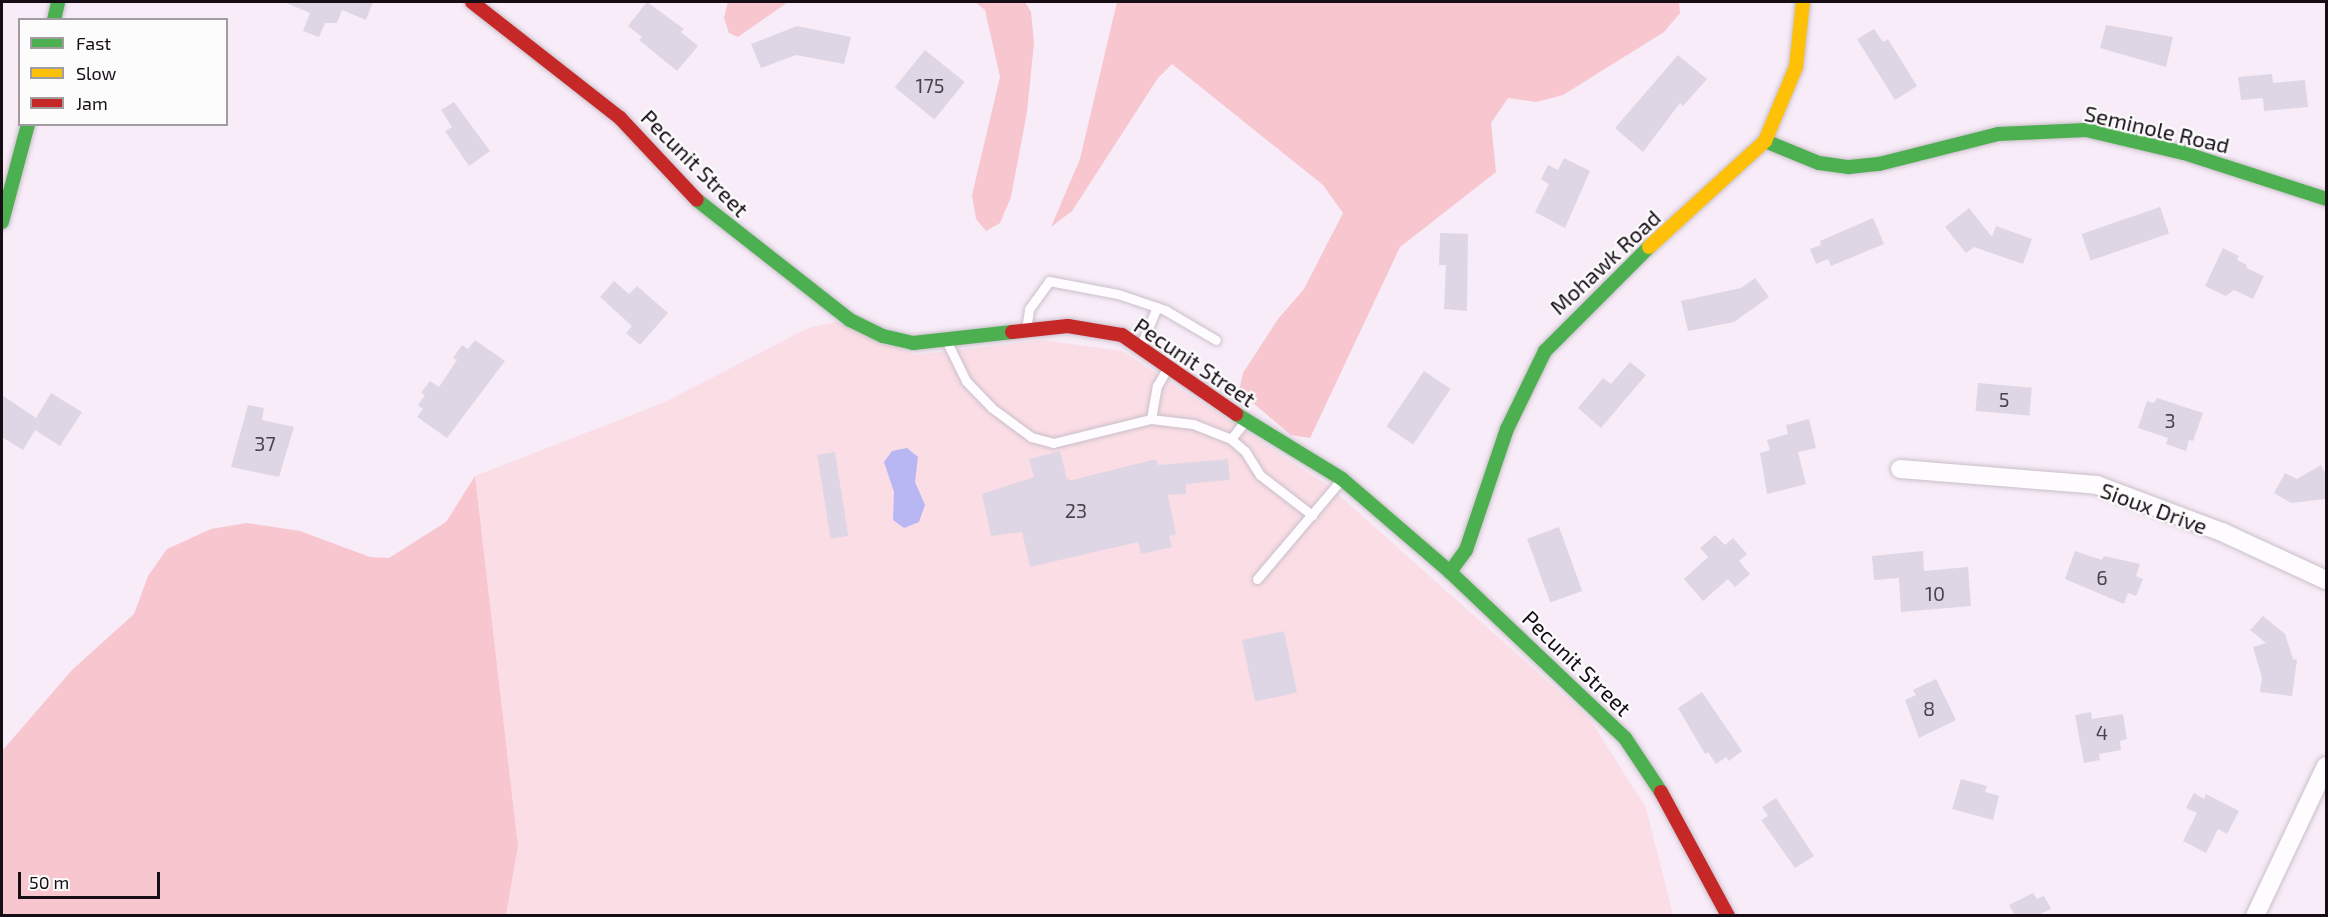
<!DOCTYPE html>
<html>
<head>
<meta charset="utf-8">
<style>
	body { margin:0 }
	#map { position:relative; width:2328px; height:917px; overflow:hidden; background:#f7ecf7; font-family:"Exo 2",sans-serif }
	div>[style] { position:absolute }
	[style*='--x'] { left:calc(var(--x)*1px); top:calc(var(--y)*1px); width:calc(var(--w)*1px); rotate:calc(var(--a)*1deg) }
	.green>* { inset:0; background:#fbdee5 }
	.forest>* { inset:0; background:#f7c6cf }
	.water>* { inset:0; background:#b9b6f4 }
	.building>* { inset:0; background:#dfd6e5; transform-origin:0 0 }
	.roads { filter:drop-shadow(0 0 2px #c9bfc9) drop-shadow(0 0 2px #c9bfc9) }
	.lane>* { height:9px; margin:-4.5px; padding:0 4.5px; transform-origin:4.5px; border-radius:4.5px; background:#fefcfe }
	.street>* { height:18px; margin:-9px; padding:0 9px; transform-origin:9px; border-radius:9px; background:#fefcfe }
	.fast>* { height:14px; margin:-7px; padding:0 7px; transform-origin:7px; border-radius:7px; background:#4caf50 }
	.slow>* { height:14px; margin:-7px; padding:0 7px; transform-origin:7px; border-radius:7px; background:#ffc107 }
	.jam>* { height:14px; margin:-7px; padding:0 7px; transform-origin:7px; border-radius:7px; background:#c62828 }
	span { translate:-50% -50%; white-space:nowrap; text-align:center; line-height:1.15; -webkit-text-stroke:4.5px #fcfcfc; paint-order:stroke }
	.number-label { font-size:20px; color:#4c424c }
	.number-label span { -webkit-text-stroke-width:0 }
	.street-label { font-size:22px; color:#160d15 }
	.frame { position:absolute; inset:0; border:3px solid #160d15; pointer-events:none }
	.legend { position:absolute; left:18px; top:18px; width:210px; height:108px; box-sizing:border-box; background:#fcfcfc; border:2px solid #a09ca0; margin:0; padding:8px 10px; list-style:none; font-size:18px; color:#160d15 }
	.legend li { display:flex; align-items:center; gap:12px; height:30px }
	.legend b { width:30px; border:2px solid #a09ca0 }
	.scale { position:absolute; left:18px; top:872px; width:142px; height:27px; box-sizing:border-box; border:3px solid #160d15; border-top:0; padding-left:8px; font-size:18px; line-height:21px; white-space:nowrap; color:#160d15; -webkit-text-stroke:4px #fcfcfc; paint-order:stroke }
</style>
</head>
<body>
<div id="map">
	<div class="green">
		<i style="clip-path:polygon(836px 322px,915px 355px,1042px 340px,1122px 351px,1330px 487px,1590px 719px,1646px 808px,1673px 915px,506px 915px,518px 846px,475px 476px,665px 402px,808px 328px)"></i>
	</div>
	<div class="forest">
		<i style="clip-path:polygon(728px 2px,788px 2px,738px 37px,729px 33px,724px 18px)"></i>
		<i style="clip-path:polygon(975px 2px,1025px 2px,1031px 12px,1034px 43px,1027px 112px,1011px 197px,1000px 223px,986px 231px,976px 219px,972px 195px,1000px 77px,985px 10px)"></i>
		<i style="clip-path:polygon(1117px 2px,1679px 2px,1680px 13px,1664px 32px,1563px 95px,1536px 102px,1508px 98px,1491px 123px,1496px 172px,1400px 247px,1310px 438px,1291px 435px,1239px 391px,1243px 373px,1278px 319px,1304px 289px,1343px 213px,1323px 185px,1172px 64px,1158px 78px,1072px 211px,1051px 227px,1080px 159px)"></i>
		<i style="clip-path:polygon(475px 476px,518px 846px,506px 915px,2px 915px,2px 751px,72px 670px,134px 614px,148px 576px,167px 549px,211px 529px,247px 523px,300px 531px,370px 557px,389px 558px,446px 522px)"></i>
	</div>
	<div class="water">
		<i style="clip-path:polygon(907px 448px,918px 457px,915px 482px,925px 505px,919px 522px,904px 528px,893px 520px,894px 492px,884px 462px,892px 451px)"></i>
	</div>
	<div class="building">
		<i style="clip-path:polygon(284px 2px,373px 2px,366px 20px,342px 10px,337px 23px,325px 23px,319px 37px,303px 31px,310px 13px)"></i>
		<i style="clip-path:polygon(647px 2px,684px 29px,681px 32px,698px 46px,677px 71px,639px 40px,642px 37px,628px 26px)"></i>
		<i style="clip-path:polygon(2106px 25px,2173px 37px,2166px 67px,2100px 48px)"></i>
		<i style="clip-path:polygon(797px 26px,851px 37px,844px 64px,796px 55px,761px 68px,751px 44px)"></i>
		<i style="clip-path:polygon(1874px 29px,1883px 42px,1888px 39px,1917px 86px,1895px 100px,1857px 39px)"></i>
		<i style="left:925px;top:50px;width:51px;height:48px;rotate:39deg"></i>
		<i style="clip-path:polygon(1678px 55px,1707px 79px,1683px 106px,1680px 103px,1643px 152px,1615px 128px)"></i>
		<i style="clip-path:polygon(2272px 74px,2273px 83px,2305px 80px,2308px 107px,2264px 111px,2263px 98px,2241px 100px,2238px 77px)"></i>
		<i style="clip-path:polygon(454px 102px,490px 151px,469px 166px,445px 131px,452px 127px,441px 110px)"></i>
		<i style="clip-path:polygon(1564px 158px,1590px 171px,1565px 228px,1535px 212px,1549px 184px,1541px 179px,1548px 165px,1558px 170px)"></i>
		<i style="left:2160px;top:207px;width:28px;height:83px;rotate:71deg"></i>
		<i style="clip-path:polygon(1969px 208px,1992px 237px,1996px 226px,2032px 239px,2023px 264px,1974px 247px,1966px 253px,1945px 227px)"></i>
		<i style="clip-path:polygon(1873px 218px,1884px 244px,1831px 266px,1828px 259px,1816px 264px,1810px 249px,1821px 245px,1820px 241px)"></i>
		<i style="clip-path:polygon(1440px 233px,1468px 234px,1467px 311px,1444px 309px,1446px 265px,1439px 265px)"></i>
		<i style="clip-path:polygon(2223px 248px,2239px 256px,2237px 260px,2247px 265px,2246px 268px,2264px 276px,2253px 299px,2234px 290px,2226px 296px,2205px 286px)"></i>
		<i style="clip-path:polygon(1755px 278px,1769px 297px,1734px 322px,1688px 331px,1681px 301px,1741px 288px)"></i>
		<i style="clip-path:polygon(614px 281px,629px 294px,637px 286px,668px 313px,640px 345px,626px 333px,632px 326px,600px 297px)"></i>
		<i style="clip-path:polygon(475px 340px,505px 361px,447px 438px,417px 417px,423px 409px,418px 405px,425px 395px,421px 393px,430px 381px,439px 387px,457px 360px,453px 358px,462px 345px,468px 349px)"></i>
		<i style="clip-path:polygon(1630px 362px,1646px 375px,1601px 428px,1578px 408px,1603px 378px,1611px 384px)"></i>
		<i style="left:1424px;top:371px;width:32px;height:67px;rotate:34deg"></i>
		<i style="left:1978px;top:383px;width:54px;height:28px;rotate:5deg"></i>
		<i style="clip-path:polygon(51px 393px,82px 412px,60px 446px,35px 430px,23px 450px,2px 437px,2px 395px,36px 418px)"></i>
		<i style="clip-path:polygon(2157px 398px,2203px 413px,2193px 441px,2189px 440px,2186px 451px,2166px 444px,2168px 438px,2138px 428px,2147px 401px,2154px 403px)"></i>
		<i style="clip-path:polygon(248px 405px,264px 408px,262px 420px,294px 427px,279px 477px,231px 467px)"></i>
		<i style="clip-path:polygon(1809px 419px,1816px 448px,1798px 452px,1806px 484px,1767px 494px,1760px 453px,1770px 450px,1767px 440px,1788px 434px,1786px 425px)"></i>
		<i style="clip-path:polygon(1060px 451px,1067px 479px,1072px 480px,1156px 459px,1158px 465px,1228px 459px,1230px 480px,1186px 484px,1186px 494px,1168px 495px,1176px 534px,1169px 536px,1172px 547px,1141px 554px,1138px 542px,1030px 567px,1022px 532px,991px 536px,982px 494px,1034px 477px,1029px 459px)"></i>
		<i style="left:835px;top:452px;width:85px;height:18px;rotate:81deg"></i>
		<i style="clip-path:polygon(2321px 465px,2326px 475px,2326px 499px,2291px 503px,2274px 493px,2285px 473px,2297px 479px)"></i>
		<i style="left:1559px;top:527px;width:68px;height:34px;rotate:70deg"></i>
		<i style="clip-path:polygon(1715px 535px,1725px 545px,1733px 538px,1747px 554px,1739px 561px,1750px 574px,1735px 587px,1728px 579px,1703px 601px,1684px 579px,1708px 557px,1700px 548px)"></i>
		<i style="clip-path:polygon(1923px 551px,1924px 571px,1968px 567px,1971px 606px,1901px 612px,1899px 578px,1874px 580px,1872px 556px)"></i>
		<i style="clip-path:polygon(2075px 551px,2102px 560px,2104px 556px,2140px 564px,2136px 576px,2143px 579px,2136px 596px,2128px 593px,2124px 604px,2065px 579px)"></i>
		<i style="clip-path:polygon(2263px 616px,2285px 634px,2293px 659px,2297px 660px,2292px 696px,2260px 692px,2262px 677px,2253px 647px,2266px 643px,2250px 630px)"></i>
		<i style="left:1284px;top:631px;width:63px;height:43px;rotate:78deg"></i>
		<i style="clip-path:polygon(1936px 679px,1956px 720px,1919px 738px,1905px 700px,1916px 695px,1913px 690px)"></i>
		<i style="clip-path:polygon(1702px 692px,1742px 751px,1729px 761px,1726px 757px,1716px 764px,1708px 752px,1705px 754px,1678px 708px)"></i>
		<i style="clip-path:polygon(2091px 712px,2092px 719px,2123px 714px,2127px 739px,2120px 741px,2121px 750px,2099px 754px,2100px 760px,2084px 763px,2075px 715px)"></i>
		<i style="clip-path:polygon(1961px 779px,1987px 786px,1985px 792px,1999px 796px,1993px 820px,1952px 809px)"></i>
		<i style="clip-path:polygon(2194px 793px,2204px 799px,2206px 794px,2239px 811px,2227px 834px,2218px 829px,2206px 853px,2183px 841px,2197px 813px,2186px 808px)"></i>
		<i style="clip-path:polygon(1776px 798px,1814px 856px,1795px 868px,1761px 820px,1768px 816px,1762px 807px)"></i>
		<i style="clip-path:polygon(2033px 893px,2037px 899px,2044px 896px,2051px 909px,2038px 915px,2015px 915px,2009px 905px)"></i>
	</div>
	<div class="roads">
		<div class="lane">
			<i style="--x:1026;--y:329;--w:20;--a:-81"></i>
			<i style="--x:1029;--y:309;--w:34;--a:-54"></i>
			<i style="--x:1049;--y:281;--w:70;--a:10.7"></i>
			<i style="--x:1118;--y:294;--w:50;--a:18.8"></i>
			<i style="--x:1165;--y:310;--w:59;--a:30.5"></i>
			<i style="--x:947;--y:342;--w:43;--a:64"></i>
			<i style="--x:966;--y:381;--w:37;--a:46"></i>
			<i style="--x:992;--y:408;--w:49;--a:36.6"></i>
			<i style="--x:1031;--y:437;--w:23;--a:15"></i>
			<i style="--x:1053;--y:443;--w:101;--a:-13.8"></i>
			<i style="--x:1151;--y:419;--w:34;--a:-80"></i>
			<i style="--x:1157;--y:386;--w:22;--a:-60"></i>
			<i style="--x:1141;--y:345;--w:41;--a:-67.2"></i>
			<i style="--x:1151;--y:419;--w:42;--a:6.8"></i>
			<i style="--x:1193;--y:424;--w:41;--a:21.5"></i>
			<i style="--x:1231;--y:439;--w:23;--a:-52"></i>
			<i style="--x:1231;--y:439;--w:18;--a:41"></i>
			<i style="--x:1245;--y:451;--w:28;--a:58"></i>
			<i style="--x:1260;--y:475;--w:66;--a:37.6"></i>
			<i style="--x:1257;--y:579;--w:130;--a:-49.7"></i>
		</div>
		<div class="street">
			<i style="--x:1900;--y:469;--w:198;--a:4.6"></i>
			<i style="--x:2097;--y:485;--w:134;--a:20.6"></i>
			<i style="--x:2222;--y:532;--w:115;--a:24.8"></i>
			<i style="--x:2255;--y:916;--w:166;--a:-64.7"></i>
		</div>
		<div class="fast">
			<i style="--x:54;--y:20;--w:18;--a:-77"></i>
			<i style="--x:1765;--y:141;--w:58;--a:22.2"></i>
			<i style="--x:1819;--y:163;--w:30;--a:8"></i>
			<i style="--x:1849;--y:167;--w:30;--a:-6"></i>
			<i style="--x:1879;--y:164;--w:123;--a:-14.1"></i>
			<i style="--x:1998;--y:134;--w:88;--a:-2.6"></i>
			<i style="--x:2086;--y:130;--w:101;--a:13.2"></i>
			<i style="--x:2184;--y:153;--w:149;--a:17.9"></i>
			<i style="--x:697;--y:200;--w:194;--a:38.1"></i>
			<i style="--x:850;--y:320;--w:37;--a:26"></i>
			<i style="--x:883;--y:336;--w:31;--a:13"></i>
			<i style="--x:913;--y:343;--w:100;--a:-6.3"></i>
			<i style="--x:2;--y:222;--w:101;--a:-75.1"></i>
			<i style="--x:1236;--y:414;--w:124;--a:31.5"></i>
			<i style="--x:1342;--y:479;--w:143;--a:40.7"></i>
			<i style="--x:1450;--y:572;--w:241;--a:43.5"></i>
			<i style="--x:1625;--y:738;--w:65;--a:56.3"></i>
			<i style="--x:1450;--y:572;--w:27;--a:-54"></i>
			<i style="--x:1466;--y:550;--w:128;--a:-71.3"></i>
			<i style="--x:1507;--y:429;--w:87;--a:-64"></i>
			<i style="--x:1545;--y:351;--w:147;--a:-45"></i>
		</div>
		<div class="slow">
			<i style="--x:1649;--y:247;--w:157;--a:-42.4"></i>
			<i style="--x:1765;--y:141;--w:80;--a:-67.3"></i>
			<i style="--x:1796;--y:67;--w:65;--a:-83.9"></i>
		</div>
		<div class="jam">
			<i style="--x:472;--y:2;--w:188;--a:38.1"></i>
			<i style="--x:620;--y:118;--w:112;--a:46.8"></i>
			<i style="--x:1012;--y:332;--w:56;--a:-6.1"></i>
			<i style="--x:1068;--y:326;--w:55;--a:9.5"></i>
			<i style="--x:1122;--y:335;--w:139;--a:34.7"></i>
			<i style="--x:1661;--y:792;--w:141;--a:61.6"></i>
		</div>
	</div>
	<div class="number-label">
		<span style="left:930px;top:85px">175</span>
		<span style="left:2004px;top:399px">5</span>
		<span style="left:2170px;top:420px">3</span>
		<span style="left:265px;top:443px">37</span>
		<span style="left:1076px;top:510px">23</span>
		<span style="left:2102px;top:577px">6</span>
		<span style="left:1935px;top:593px">10</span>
		<span style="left:1929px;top:708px">8</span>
		<span style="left:2102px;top:732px">4</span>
	</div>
	<div class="street-label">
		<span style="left:2157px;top:129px;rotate:13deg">Seminole Road</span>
		<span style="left:695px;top:163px;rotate:45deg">Pecunit Street</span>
		<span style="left:1605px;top:262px;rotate:-43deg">Mohawk Road</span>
		<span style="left:1195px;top:362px;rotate:34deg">Pecunit Street</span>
		<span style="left:2154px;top:508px;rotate:20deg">Sioux Drive</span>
		<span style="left:1577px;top:663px;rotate:44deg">Pecunit Street</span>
	</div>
	<div class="frame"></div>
	<ul class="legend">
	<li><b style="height:8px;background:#4caf50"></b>Fast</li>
	<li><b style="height:8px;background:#ffc107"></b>Slow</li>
	<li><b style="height:8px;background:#c62828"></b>Jam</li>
	</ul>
	<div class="scale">50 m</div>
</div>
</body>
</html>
